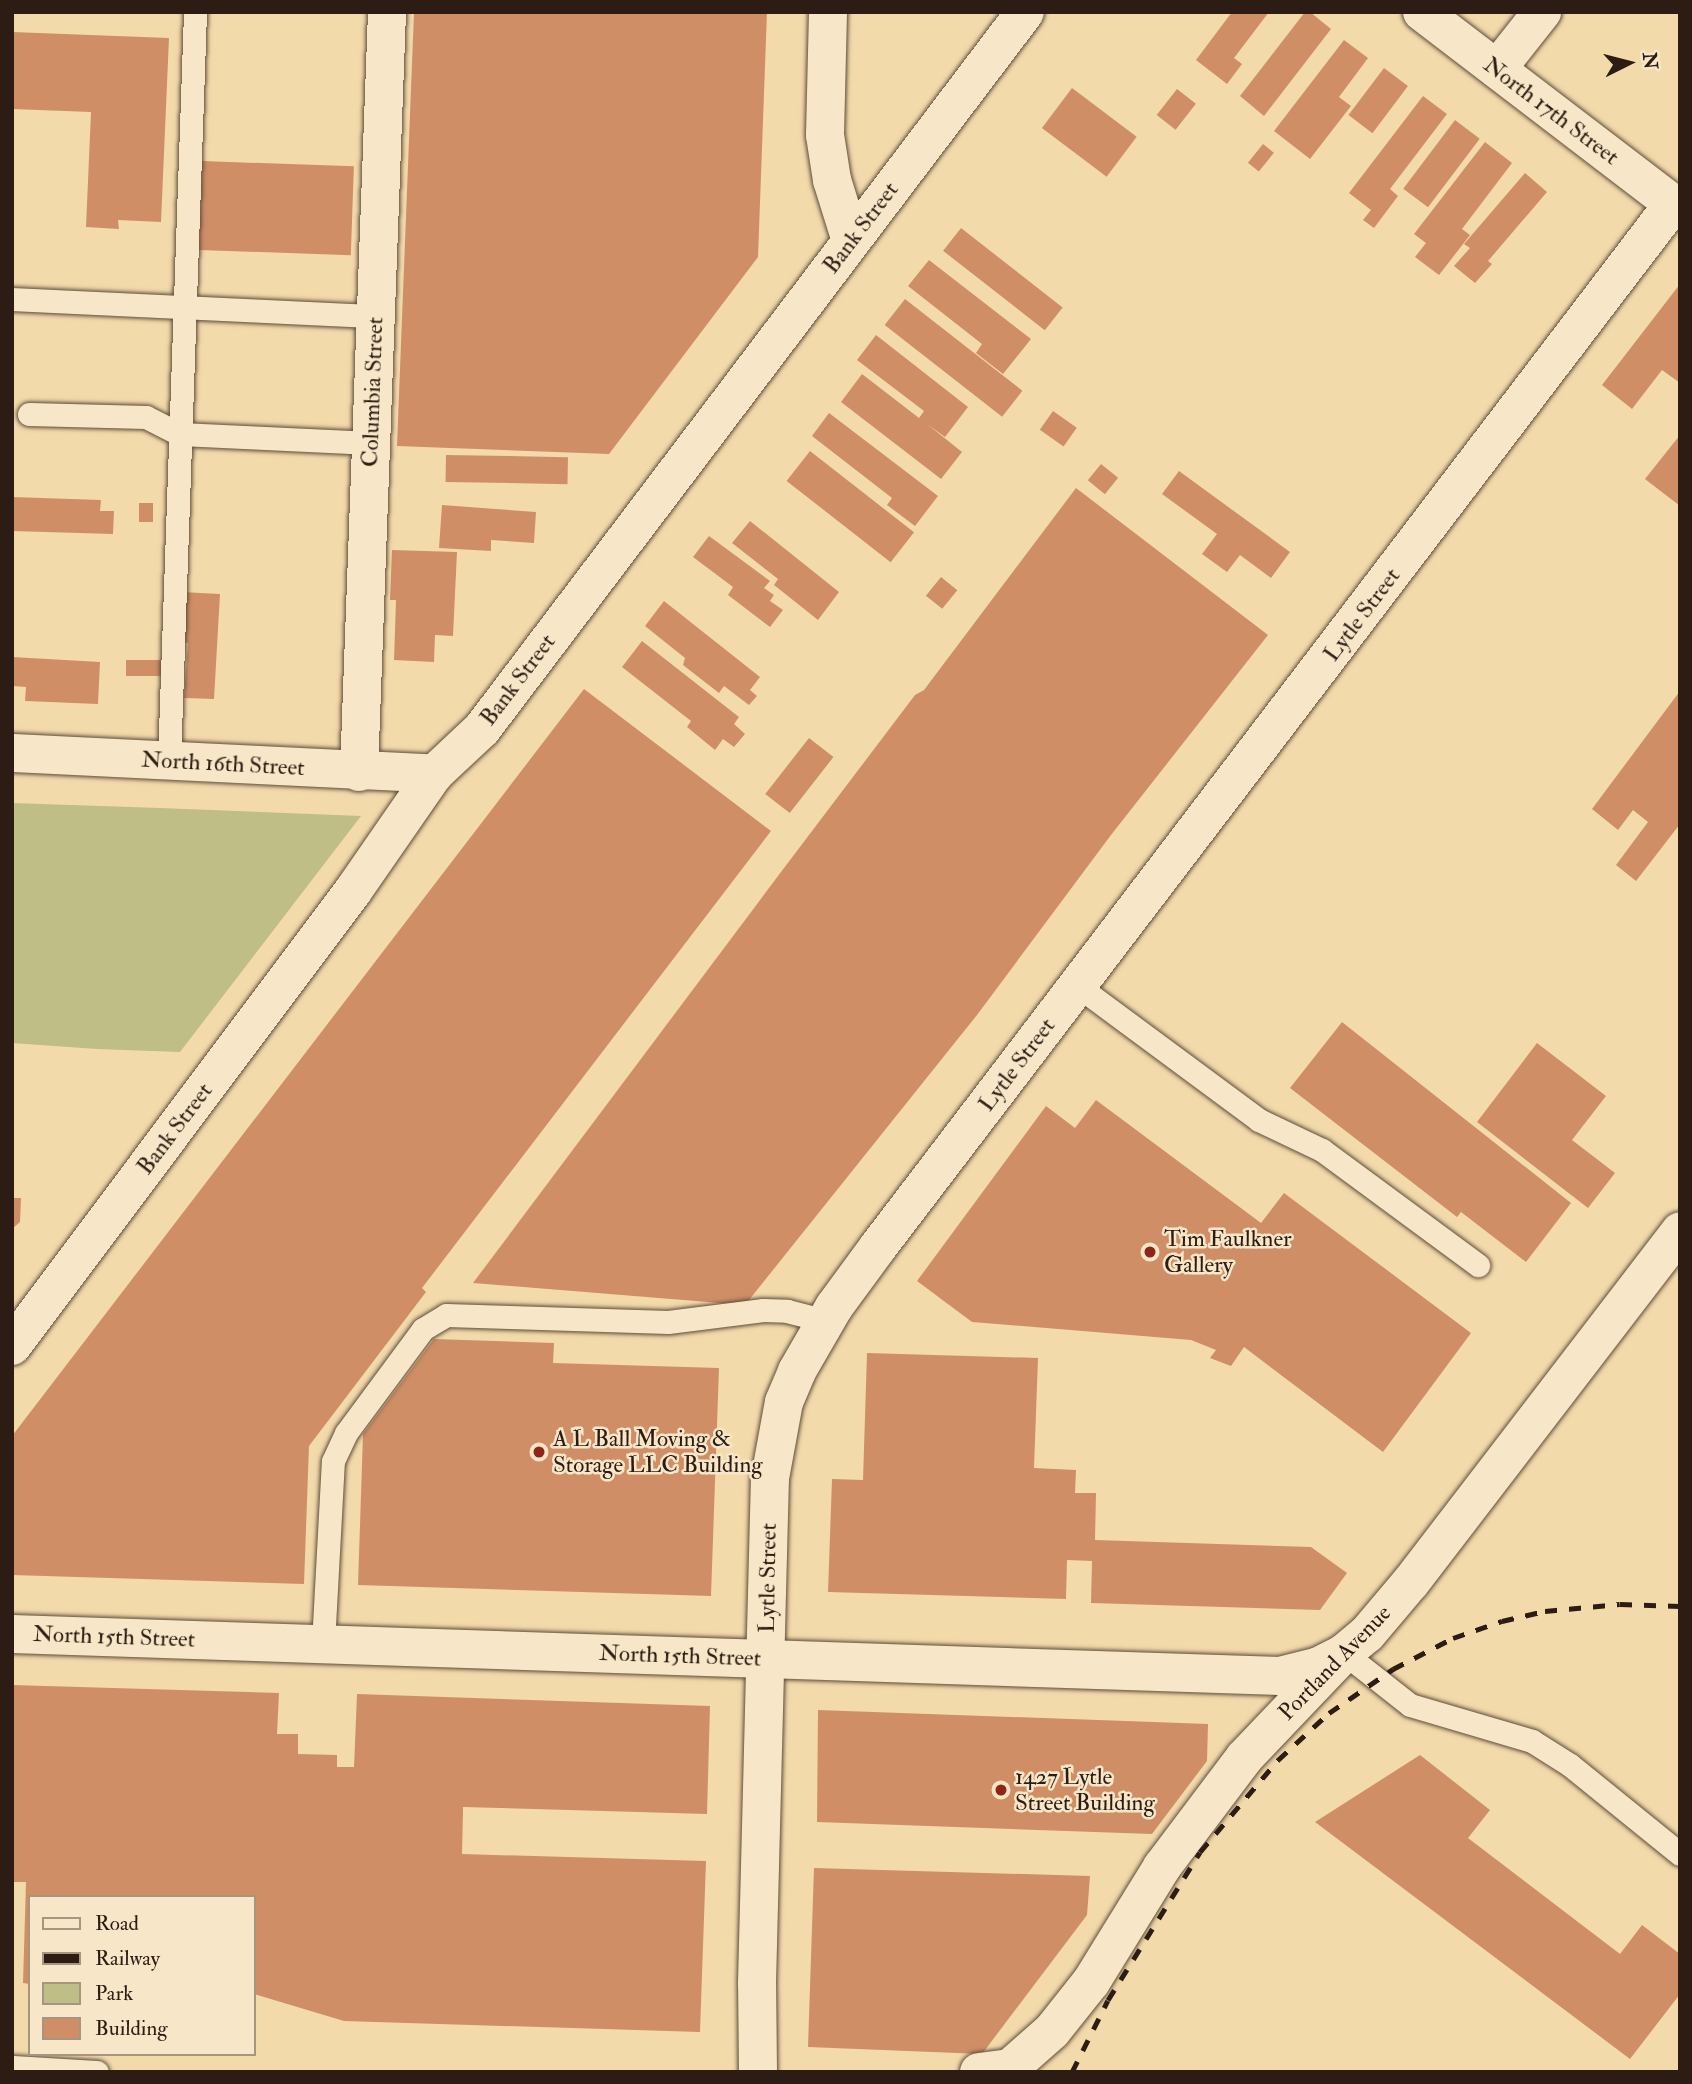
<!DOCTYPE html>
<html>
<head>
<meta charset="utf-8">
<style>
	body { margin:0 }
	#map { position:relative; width:1692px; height:2084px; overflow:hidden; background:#f3daab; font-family:"IM FELL Double Pica",serif }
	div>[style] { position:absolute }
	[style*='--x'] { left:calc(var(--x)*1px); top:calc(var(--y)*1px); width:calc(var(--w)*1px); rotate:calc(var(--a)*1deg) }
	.green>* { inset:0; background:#bfbe86 }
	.building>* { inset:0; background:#d08e67; transform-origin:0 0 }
	.roads { filter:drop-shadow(0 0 2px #5e4c39) drop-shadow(0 0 2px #5e4c39) }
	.service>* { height:23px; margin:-11.5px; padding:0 11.5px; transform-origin:11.5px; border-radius:11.5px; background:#f7e7c8 }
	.minor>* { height:38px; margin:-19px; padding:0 19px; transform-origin:19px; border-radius:19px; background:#f7e7c8 }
	.rail>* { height:5px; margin-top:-2.5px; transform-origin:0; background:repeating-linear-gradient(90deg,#2d1c13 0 12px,transparent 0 24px) }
	.dots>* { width:19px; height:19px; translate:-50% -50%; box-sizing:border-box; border:4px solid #f7e7c8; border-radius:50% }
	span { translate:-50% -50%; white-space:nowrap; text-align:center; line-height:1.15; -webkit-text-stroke:5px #f7e7c8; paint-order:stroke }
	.street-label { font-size:23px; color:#2d1c13 }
	.poi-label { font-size:23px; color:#2d1c13 }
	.left { translate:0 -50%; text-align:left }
	.frame { position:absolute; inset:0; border:14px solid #2d1c13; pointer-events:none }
	.legend { position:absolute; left:28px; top:1895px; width:228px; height:161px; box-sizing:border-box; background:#f7e7c8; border:2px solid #a69680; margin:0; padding:9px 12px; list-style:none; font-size:21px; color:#2d1c13 }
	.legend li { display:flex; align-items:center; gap:14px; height:35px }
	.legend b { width:35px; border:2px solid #a69680 }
	.north { position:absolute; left:1594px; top:28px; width:70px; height:70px; -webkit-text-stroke:5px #f7e7c8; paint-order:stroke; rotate:84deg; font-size:19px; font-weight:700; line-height:28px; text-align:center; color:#2d1c13 }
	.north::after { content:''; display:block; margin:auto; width:24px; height:32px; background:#2d1c13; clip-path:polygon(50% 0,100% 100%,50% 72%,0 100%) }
</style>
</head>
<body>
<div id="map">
	<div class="green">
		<i style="clip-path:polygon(12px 803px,160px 808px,361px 816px,180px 1052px,97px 1049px,12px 1043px)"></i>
	</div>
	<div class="building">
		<i style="clip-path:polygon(414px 12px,767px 12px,758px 257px,609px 454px,397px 446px)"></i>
		<i style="clip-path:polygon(1232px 12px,1269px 12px,1234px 58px,1242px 64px,1227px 84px,1196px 60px)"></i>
		<i style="clip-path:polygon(1305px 12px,1310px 12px,1331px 29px,1264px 116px,1240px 96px)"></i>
		<i style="clip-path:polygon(12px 32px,169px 38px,161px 222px,118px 220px,119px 229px,86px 227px,91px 112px,12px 109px)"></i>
		<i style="clip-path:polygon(1344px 40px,1368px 58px,1339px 97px,1351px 106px,1310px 159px,1274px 131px)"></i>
		<i style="left:1384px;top:68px;width:30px;height:59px;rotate:37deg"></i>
		<i style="left:1072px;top:88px;width:81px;height:50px;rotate:37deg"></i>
		<i style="left:1177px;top:89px;width:24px;height:33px;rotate:38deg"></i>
		<i style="clip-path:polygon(1423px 96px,1447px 114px,1390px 189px,1398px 196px,1374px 228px,1363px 220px,1371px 210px,1349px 193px)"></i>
		<i style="left:1455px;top:120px;width:31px;height:86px;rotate:37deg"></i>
		<i style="clip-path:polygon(1485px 142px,1512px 163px,1462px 229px,1470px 235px,1439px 275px,1415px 257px,1426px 243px,1414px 234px)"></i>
		<i style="left:1263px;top:144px;width:14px;height:24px;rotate:39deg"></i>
		<i style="left:202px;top:161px;width:152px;height:89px;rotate:2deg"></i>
		<i style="clip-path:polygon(1525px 173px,1547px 192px,1488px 261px,1492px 264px,1475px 283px,1454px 266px,1470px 248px,1464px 244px)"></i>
		<i style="left:961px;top:228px;width:129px;height:29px;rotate:38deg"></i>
		<i style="clip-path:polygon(929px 260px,1031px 339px,1003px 374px,976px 353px,982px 344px,908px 286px)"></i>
		<i style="clip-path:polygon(1680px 284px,1680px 383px,1662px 370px,1632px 409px,1602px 385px)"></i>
		<i style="left:905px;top:299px;width:149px;height:33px;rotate:38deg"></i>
		<i style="clip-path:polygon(876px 335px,968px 407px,945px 437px,927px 424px,962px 452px,941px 479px,841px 402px,862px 374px,919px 418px,924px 411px,857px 360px)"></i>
		<i style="left:1053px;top:411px;width:29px;height:23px;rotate:35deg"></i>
		<i style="clip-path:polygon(829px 413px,938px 496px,915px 526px,887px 505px,892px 498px,812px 436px)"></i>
		<i style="clip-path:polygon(1680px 435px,1680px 506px,1645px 479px)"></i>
		<i style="left:810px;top:451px;width:132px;height:38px;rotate:38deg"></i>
		<i style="left:446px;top:455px;width:122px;height:27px;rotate:1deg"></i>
		<i style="left:1101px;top:464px;width:22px;height:21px;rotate:39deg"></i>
		<i style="clip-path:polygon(1179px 471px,1290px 552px,1271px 578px,1240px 555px,1227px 572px,1202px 554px,1217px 534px,1162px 494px)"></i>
		<i style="clip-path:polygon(1076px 488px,1268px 635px,1111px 835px,977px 1015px,745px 1305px,473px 1283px,784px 868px,915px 695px,924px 690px)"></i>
		<i style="clip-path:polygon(12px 497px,101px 500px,100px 511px,114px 511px,113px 534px,12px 531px)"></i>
		<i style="left:139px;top:503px;width:14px;height:19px"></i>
		<i style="clip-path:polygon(442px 505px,536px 512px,534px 543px,491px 540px,491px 551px,439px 548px)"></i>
		<i style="clip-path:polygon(750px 521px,839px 592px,818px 620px,774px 585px,778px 579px,732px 543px)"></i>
		<i style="clip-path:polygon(709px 536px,770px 581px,764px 588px,774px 595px,770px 601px,783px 610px,770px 627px,728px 595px,733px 587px,693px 557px)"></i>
		<i style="clip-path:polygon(392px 550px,457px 552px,453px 636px,435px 635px,434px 662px,394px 660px,396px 600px,390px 600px)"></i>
		<i style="left:941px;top:577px;width:21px;height:24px;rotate:39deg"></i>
		<i style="clip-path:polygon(181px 592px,220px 594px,214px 699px,184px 698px,188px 643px,177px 642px)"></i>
		<i style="clip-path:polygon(664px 601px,760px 677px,750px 690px,757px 696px,749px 705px,724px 686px,719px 693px,683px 665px,685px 658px,645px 626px)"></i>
		<i style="clip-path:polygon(642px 641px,739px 717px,734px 724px,745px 734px,734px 747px,723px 739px,715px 750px,687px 727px,691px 721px,622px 667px)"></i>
		<i style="clip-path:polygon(12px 657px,100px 662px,98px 704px,25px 701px,26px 687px,12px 686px)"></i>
		<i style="left:126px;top:660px;width:39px;height:16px"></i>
		<i style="clip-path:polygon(584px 689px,771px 831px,422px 1288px,426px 1292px,309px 1446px,304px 1584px,12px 1575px,12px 1436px)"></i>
		<i style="clip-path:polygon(1680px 691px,1680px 824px,1636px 881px,1616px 865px,1648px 822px,1633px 810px,1618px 830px,1592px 809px)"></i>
		<i style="left:809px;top:738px;width:31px;height:71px;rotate:38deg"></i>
		<i style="clip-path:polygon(1342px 1022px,1571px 1203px,1526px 1262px,1461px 1212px,1457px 1217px,1290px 1088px)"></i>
		<i style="clip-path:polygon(1537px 1043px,1606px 1096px,1572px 1140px,1615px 1173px,1588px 1208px,1477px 1122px)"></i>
		<i style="clip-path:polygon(1096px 1100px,1261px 1223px,1284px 1193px,1471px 1333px,1383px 1452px,1244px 1347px,1231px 1366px,1210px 1358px,1216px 1350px,1191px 1340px,972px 1322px,917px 1281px,1046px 1106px,1075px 1128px)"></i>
		<i style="clip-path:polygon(12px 1198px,21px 1198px,20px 1222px,12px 1229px)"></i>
		<i style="clip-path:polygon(434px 1339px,554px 1343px,553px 1363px,719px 1368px,711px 1596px,358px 1585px,363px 1434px)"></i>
		<i style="clip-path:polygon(867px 1353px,1038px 1358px,1034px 1468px,1076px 1470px,1075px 1493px,1096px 1493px,1095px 1540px,1311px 1547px,1347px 1573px,1320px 1610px,1091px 1603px,1092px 1561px,1067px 1560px,1066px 1599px,828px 1592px,832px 1479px,863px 1480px)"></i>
		<i style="clip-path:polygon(12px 1685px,279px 1693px,277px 1734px,298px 1734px,298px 1754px,337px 1755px,337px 1767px,354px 1767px,357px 1694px,710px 1706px,707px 1814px,463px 1807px,463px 1811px,462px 1854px,706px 1861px,700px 2032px,344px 2021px,254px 1994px,254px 1897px,30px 1897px,30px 1984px,23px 1983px,26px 1882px,12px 1882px)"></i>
		<i style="clip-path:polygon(818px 1710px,1208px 1724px,1207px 1761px,1152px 1834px,817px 1822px)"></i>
		<i style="clip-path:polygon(1420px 1755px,1490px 1810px,1468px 1838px,1620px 1954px,1642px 1925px,1680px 1954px,1680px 1994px,1630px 2059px,1315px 1822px)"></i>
		<i style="clip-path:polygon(814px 1868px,1090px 1876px,1087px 1915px,982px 2054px,808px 2047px)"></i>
	</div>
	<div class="roads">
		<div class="service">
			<i style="--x:12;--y:299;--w:364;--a:2.7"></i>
			<i style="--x:29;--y:414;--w:117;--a:1.5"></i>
			<i style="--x:146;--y:417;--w:38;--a:27"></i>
			<i style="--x:180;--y:434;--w:192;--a:2.7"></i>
			<i style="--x:169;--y:761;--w:749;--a:-88.01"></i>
			<i style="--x:1078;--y:986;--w:225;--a:36.5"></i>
			<i style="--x:1259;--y:1120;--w:70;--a:25.5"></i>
			<i style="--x:1322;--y:1150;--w:194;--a:36.4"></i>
			<i style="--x:323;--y:1644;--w:183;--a:-86.9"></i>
			<i style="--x:333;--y:1461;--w:31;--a:-65"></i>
			<i style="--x:346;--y:1433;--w:129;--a:-53.5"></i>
			<i style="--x:423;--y:1329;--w:27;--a:-31"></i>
			<i style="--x:446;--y:1315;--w:222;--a:1.8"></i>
			<i style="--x:668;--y:1322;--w:96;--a:-7.2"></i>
			<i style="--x:763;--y:1310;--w:24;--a:2"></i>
			<i style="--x:787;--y:1311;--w:40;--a:14.4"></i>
			<i style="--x:1344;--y:1653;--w:84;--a:38.2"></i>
			<i style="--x:1410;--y:1705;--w:127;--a:16.4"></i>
			<i style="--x:1532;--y:1741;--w:45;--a:32.3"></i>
			<i style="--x:1570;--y:1765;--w:141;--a:39"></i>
			<i style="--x:12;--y:2067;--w:85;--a:3.4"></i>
		</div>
		<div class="minor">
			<i style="--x:828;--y:12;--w:123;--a:91.4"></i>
			<i style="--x:825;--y:135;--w:46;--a:81.2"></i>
			<i style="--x:832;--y:180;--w:64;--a:72.7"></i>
			<i style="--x:1422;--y:12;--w:325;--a:37.4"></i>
			<i style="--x:1497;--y:69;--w:73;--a:-51.7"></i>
			<i style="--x:12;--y:753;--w:423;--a:2.8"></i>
			<i style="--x:359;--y:772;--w:761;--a:-87.89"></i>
			<i style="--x:12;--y:1346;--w:569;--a:-53.15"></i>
			<i style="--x:353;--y:891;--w:142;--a:-55.3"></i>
			<i style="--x:434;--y:774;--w:66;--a:-43.2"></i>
			<i style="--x:482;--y:729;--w:899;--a:-52.86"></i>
			<i style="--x:12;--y:1634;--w:1269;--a:1.9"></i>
			<i style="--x:1280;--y:1676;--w:38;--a:-14"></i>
			<i style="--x:1317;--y:1667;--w:30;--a:-27"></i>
			<i style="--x:758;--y:2072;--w:89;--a:-90.6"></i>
			<i style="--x:757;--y:1983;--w:505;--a:-88.53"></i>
			<i style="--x:770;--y:1478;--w:77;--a:-79.6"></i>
			<i style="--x:784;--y:1402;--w:34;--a:-67"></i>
			<i style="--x:797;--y:1371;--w:74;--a:-60"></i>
			<i style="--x:834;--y:1307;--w:74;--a:-53.7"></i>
			<i style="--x:878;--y:1247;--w:1311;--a:-52.68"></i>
			<i style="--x:979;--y:2072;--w:31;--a:-7"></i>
			<i style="--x:1010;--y:2068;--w:56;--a:-41.4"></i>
			<i style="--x:1052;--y:2031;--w:63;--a:-51.5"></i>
			<i style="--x:1091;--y:1982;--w:135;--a:-58.3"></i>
			<i style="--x:1162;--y:1867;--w:136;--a:-53"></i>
			<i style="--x:1244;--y:1758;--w:145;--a:-46.4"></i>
			<i style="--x:1344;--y:1653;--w:30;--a:-40"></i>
			<i style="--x:1367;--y:1634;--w:68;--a:-49.8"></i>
			<i style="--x:1411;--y:1582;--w:442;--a:-52.5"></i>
		</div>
	</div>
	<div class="rail">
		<i style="--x:1072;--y:2072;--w:80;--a:-63.4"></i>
		<i style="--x:1108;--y:2000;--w:174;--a:-58.1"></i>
		<i style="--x:1200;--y:1852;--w:121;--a:-49.7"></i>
		<i style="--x:1278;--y:1760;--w:69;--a:-42.7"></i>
		<i style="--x:1329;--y:1713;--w:78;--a:-34.5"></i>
		<i style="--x:1393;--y:1669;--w:68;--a:-27.3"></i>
		<i style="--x:1453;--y:1638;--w:52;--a:-19.1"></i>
		<i style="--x:1502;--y:1621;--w:44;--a:-13.1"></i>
		<i style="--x:1545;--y:1611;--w:75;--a:-5.3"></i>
		<i style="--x:1620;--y:1604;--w:60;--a:1.9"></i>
	</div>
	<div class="dots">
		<i style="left:1150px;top:1252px;background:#8f2418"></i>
		<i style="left:539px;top:1452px;background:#8f2418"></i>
		<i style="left:1001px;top:1790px;background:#8f2418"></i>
	</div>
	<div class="street-label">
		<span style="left:1551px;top:111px;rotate:37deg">North 17th Street</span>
		<span style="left:861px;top:228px;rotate:-53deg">Bank Street</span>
		<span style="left:373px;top:392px;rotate:-88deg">Columbia Street</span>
		<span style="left:1362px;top:615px;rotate:-53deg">Lytle Street</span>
		<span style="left:518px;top:680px;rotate:-53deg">Bank Street</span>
		<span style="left:223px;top:764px;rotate:3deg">North 16th Street</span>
		<span style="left:1017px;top:1065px;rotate:-53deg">Lytle Street</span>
		<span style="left:175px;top:1129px;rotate:-53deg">Bank Street</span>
		<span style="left:768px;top:1578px;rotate:-89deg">Lytle Street</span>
		<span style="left:114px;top:1637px;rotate:2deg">North 15th Street</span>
		<span style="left:680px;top:1656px;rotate:2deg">North 15th Street</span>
		<span style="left:1335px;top:1663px;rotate:-46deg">Portland Avenue</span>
	</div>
	<div class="poi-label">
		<span class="left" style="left:1164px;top:1252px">Tim Faulkner<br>Gallery</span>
		<span class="left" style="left:553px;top:1452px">A L Ball Moving &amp;<br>Storage LLC Building</span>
		<span class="left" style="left:1015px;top:1790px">1427 Lytle<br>Street Building</span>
	</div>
	<div class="frame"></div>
	<ul class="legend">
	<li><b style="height:9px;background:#f7e7c8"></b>Road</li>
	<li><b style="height:9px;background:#2d1c13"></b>Railway</li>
	<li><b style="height:19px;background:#bfbe86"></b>Park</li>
	<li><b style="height:19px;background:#d08e67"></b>Building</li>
	</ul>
	<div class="north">N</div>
</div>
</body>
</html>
